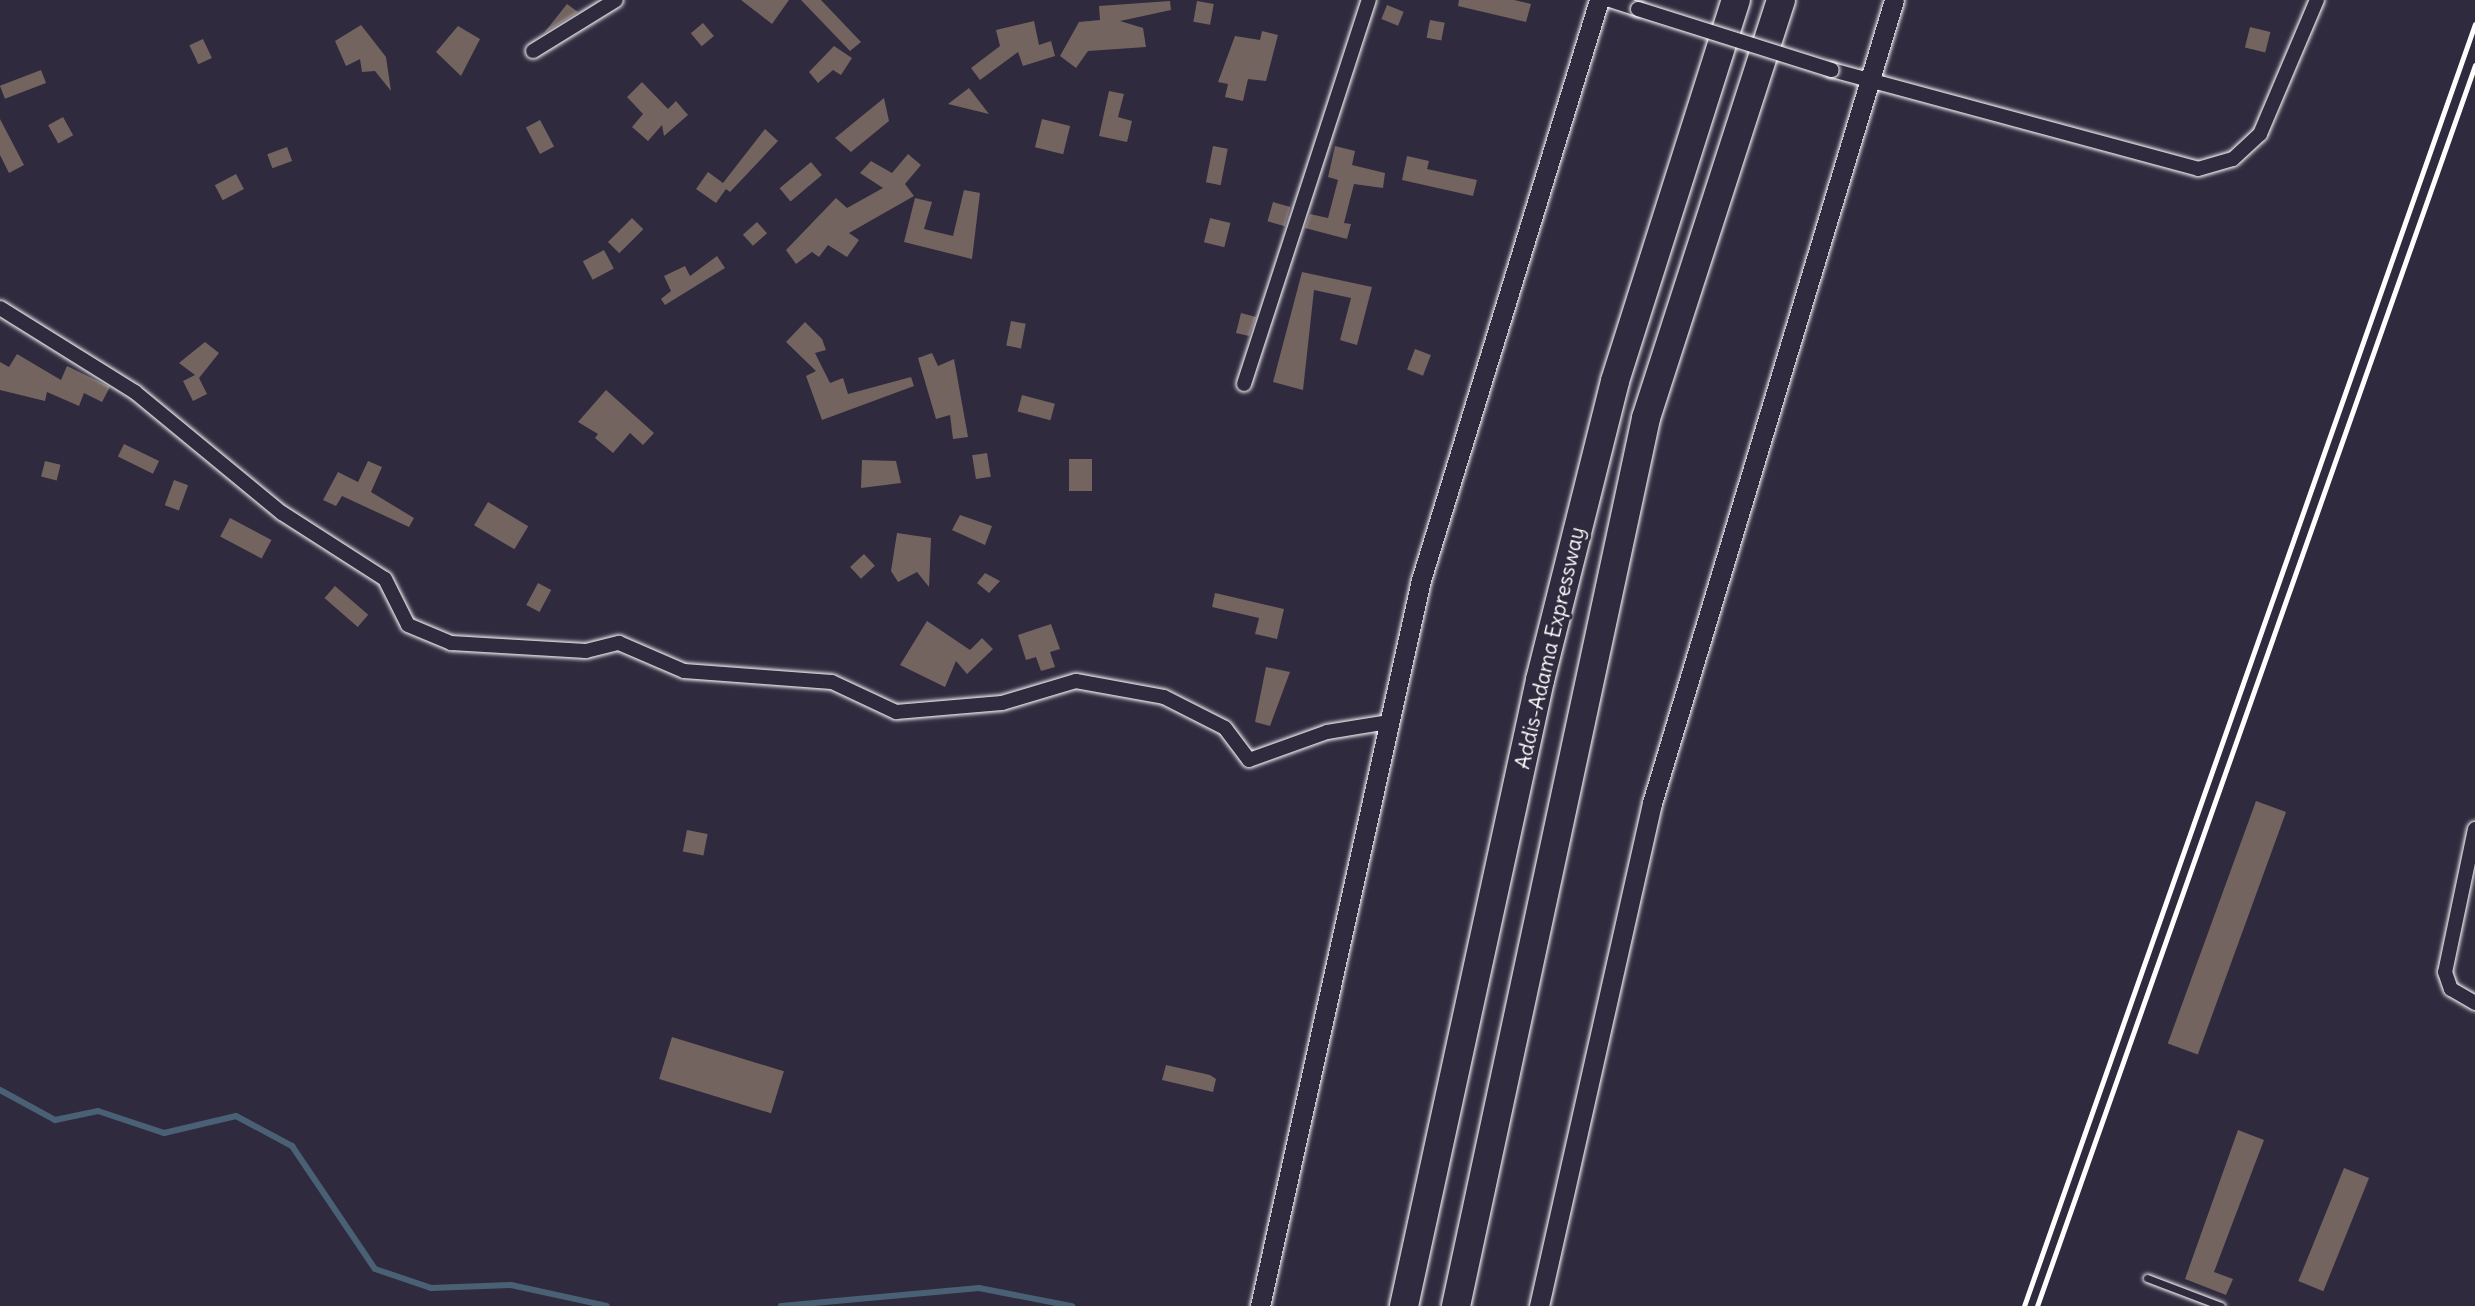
<!DOCTYPE html>
<html>
<head>
<meta charset="utf-8">
<style>
	body { margin:0 }
	#map { position:relative; width:2475px; height:1306px; overflow:hidden; background:#2f2a3d; font-family:Delius,sans-serif }
	div>[style] { position:absolute }
	[style*='--x'] { left:calc(var(--x)*1px); top:calc(var(--y)*1px); width:calc(var(--w)*1px); rotate:calc(var(--a)*1deg) }
	.stream>* { height:6px; margin:-3px; padding:0 3px; transform-origin:3px; border-radius:3px; background:#4a6175 }
	.building>* { inset:0; background:#736460; transform-origin:0 0 }
	.roads { filter:drop-shadow(0 0 2px #fff) drop-shadow(0 0 2px #fff) }
	.service>* { height:7px; margin:-3.5px; padding:0 3.5px; transform-origin:3.5px; border-radius:3.5px; background:#2f2a3d }
	.minor>* { height:14px; margin:-7px; padding:0 7px; transform-origin:7px; border-radius:7px; background:#2f2a3d }
	.tertiary>* { height:19px; margin:-9.5px; padding:0 9.5px; transform-origin:9.5px; border-radius:9.5px; background:#2f2a3d }
	.motorway>* { height:28px; margin:-14px; padding:0 14px; transform-origin:14px; border-radius:14px; background:#2f2a3d }
	.rail>* { height:5px; margin:-2.5px; padding:0 2.5px; transform-origin:2.5px; border-radius:2.5px; background:#fff }
	.bridges { filter:drop-shadow(0 0 2px #fff) drop-shadow(0 0 2px #fff) }
	.minor-bridge>* { height:14px; margin:-7px; padding:0 7px; transform-origin:7px; border-radius:7px; background:#2f2a3d }
	span { translate:-50% -50%; white-space:nowrap; text-align:center; line-height:1.15; -webkit-text-stroke:6px #2f2a3d; paint-order:stroke }
	.street-label { font-size:21px; color:#fff }
</style>
</head>
<body>
<div id="map">
	<div class="stream">
		<i style="--x:0;--y:1090;--w:63;--a:28.6"></i>
		<i style="--x:55;--y:1120;--w:44;--a:-11.8"></i>
		<i style="--x:98;--y:1111;--w:70;--a:18.4"></i>
		<i style="--x:164;--y:1133;--w:74;--a:-13.3"></i>
		<i style="--x:236;--y:1116;--w:64;--a:28.2"></i>
		<i style="--x:292;--y:1146;--w:148;--a:56"></i>
		<i style="--x:375;--y:1269;--w:59;--a:18.7"></i>
		<i style="--x:431;--y:1288;--w:80;--a:-2.1"></i>
		<i style="--x:511;--y:1285;--w:98;--a:12.3"></i>
		<i style="--x:781;--y:1306;--w:199;--a:-5.2"></i>
		<i style="--x:979;--y:1288;--w:95;--a:11"></i>
	</div>
	<div class="building">
		<i style="clip-path:polygon(741px 0,789px 0,772px 24px)"></i>
		<i style="clip-path:polygon(801px 0,821px 0,861px 42px,850px 51px)"></i>
		<i style="clip-path:polygon(1459px 0,1514px 0,1531px 4px,1526px 22px,1458px 6px)"></i>
		<i style="clip-path:polygon(1170px 1px,1171px 10px,1120px 21px,1143px 28px,1146px 47px,1088px 51px,1076px 68px,1060px 56px,1079px 22px,1100px 20px,1099px 6px)"></i>
		<i style="left:1197px;top:1px;width:17px;height:21px;rotate:10deg"></i>
		<i style="clip-path:polygon(567px 4px,578px 12px,544px 33px)"></i>
		<i style="left:1387px;top:5px;width:18px;height:15px;rotate:22deg"></i>
		<i style="left:1430px;top:20px;width:15px;height:18px;rotate:11deg"></i>
		<i style="clip-path:polygon(1034px 21px,1039px 45px,1051px 41px,1055px 56px,1023px 66px,1018px 52px,980px 80px,971px 68px,1000px 46px,996px 30px)"></i>
		<i style="left:703px;top:23px;width:17px;height:16px;rotate:50deg"></i>
		<i style="clip-path:polygon(361px 25px,386px 57px,391px 91px,375px 71px,362px 72px,360px 59px,346px 66px,335px 41px)"></i>
		<i style="clip-path:polygon(458px 26px,480px 39px,461px 76px,436px 52px)"></i>
		<i style="left:2250px;top:27px;width:21px;height:21px;rotate:14deg"></i>
		<i style="clip-path:polygon(1262px 31px,1278px 35px,1266px 81px,1248px 79px,1243px 101px,1225px 97px,1228px 84px,1218px 82px,1235px 36px,1260px 40px)"></i>
		<i style="left:203px;top:39px;width:21px;height:15px;rotate:65deg"></i>
		<i style="clip-path:polygon(834px 46px,852px 58px,841px 75px,833px 70px,818px 83px,809px 72px)"></i>
		<i style="left:41px;top:70px;width:14px;height:44px;rotate:69deg"></i>
		<i style="clip-path:polygon(642px 82px,668px 109px,676px 101px,688px 115px,664px 136px,662px 125px,648px 141px,632px 127px,643px 114px,627px 97px)"></i>
		<i style="clip-path:polygon(969px 88px,989px 114px,948px 104px)"></i>
		<i style="clip-path:polygon(1109px 91px,1124px 94px,1118px 117px,1132px 121px,1127px 142px,1099px 136px)"></i>
		<i style="clip-path:polygon(884px 98px,889px 121px,851px 152px,835px 138px)"></i>
		<i style="left:63px;top:117px;width:21px;height:17px;rotate:61deg"></i>
		<i style="clip-path:polygon(0 119px,24px 165px,9px 173px,0 155px)"></i>
		<i style="left:1042px;top:119px;width:29px;height:29px;rotate:14deg"></i>
		<i style="left:540px;top:120px;width:30px;height:16px;rotate:62deg"></i>
		<i style="clip-path:polygon(765px 129px,778px 141px,730px 192px,726px 189px,716px 203px,696px 189px,708px 172px,723px 183px)"></i>
		<i style="left:1213px;top:146px;width:15px;height:37px;rotate:11deg"></i>
		<i style="clip-path:polygon(1335px 146px,1355px 151px,1352px 165px,1385px 173px,1383px 188px,1354px 184px,1344px 223px,1351px 224px,1347px 239px,1305px 228px,1310px 214px,1328px 218px,1338px 180px,1328px 177px)"></i>
		<i style="left:287px;top:147px;width:15px;height:21px;rotate:70deg"></i>
		<i style="clip-path:polygon(908px 154px,921px 165px,905px 184px,914px 196px,849px 233px,859px 240px,847px 257px,828px 245px,819px 257px,812px 252px,796px 264px,786px 250px,836px 198px,847px 208px,883px 188px,860px 173px,871px 161px,892px 173px)"></i>
		<i style="clip-path:polygon(1407px 156px,1429px 161px,1427px 169px,1477px 180px,1473px 196px,1402px 180px)"></i>
		<i style="left:811px;top:162px;width:17px;height:41px;rotate:50deg"></i>
		<i style="left:236px;top:174px;width:17px;height:24px;rotate:62deg"></i>
		<i style="clip-path:polygon(964px 190px,980px 193px,972px 259px,904px 242px,915px 198px,932px 202px,924px 229px,953px 236px)"></i>
		<i style="left:1273px;top:202px;width:18px;height:20px;rotate:16deg"></i>
		<i style="left:632px;top:218px;width:16px;height:34px;rotate:45deg"></i>
		<i style="left:1210px;top:218px;width:21px;height:25px;rotate:14deg"></i>
		<i style="left:757px;top:222px;width:15px;height:19px;rotate:48deg"></i>
		<i style="left:604px;top:250px;width:21px;height:24px;rotate:62deg"></i>
		<i style="clip-path:polygon(717px 256px,725px 268px,665px 305px,661px 299px,671px 291px,664px 276px,685px 266px,690px 276px)"></i>
		<i style="clip-path:polygon(1302px 272px,1372px 287px,1357px 345px,1340px 340px,1351px 298px,1314px 290px,1303px 390px,1273px 382px)"></i>
		<i style="clip-path:polygon(1241px 313px,1256px 317px,1249px 336px,1236px 333px)"></i>
		<i style="left:1011px;top:321px;width:15px;height:25px;rotate:11deg"></i>
		<i style="clip-path:polygon(805px 322px,822px 339px,826px 350px,815px 353px,830px 383px,843px 378px,848px 394px,911px 377px,914px 386px,822px 420px,806px 376px,816px 371px,786px 342px)"></i>
		<i style="clip-path:polygon(205px 342px,219px 353px,199px 378px,207px 394px,193px 401px,183px 381px,195px 375px,179px 363px)"></i>
		<i style="left:1415px;top:349px;width:17px;height:22px;rotate:21deg"></i>
		<i style="clip-path:polygon(932px 353px,938px 366px,954px 359px,968px 437px,953px 439px,950px 415px,936px 419px,918px 358px)"></i>
		<i style="clip-path:polygon(17px 354px,61px 380px,67px 366px,110px 387px,102px 402px,84px 393px,79px 406px,47px 392px,45px 401px,0 390px,0 362px,9px 367px)"></i>
		<i style="clip-path:polygon(606px 390px,654px 433px,643px 445px,630px 433px,613px 453px,595px 438px,598px 434px,578px 422px)"></i>
		<i style="left:1022px;top:395px;width:34px;height:17px;rotate:15deg"></i>
		<i style="left:124px;top:444px;width:39px;height:14px;rotate:26deg"></i>
		<i style="left:987px;top:453px;width:24px;height:15px;rotate:81deg"></i>
		<i style="left:1069px;top:459px;width:23px;height:32px"></i>
		<i style="clip-path:polygon(862px 460px,896px 461px,901px 483px,861px 488px)"></i>
		<i style="left:45px;top:461px;width:16px;height:16px;rotate:14deg"></i>
		<i style="clip-path:polygon(368px 461px,382px 467px,371px 492px,414px 518px,409px 527px,342px 496px,336px 506px,323px 500px,338px 472px,358px 482px)"></i>
		<i style="left:174px;top:480px;width:15px;height:27px;rotate:20deg"></i>
		<i style="left:488px;top:502px;width:47px;height:27px;rotate:31deg"></i>
		<i style="clip-path:polygon(960px 515px,992px 526px,985px 545px,952px 530px)"></i>
		<i style="left:230px;top:518px;width:47px;height:21px;rotate:28deg"></i>
		<i style="clip-path:polygon(897px 533px,931px 538px,929px 587px,917px 572px,898px 582px,891px 571px)"></i>
		<i style="left:864px;top:554px;width:16px;height:19px;rotate:47deg"></i>
		<i style="clip-path:polygon(985px 573px,1000px 581px,989px 593px,977px 583px)"></i>
		<i style="left:538px;top:583px;width:15px;height:25px;rotate:28deg"></i>
		<i style="left:335px;top:586px;width:44px;height:16px;rotate:41deg"></i>
		<i style="clip-path:polygon(1215px 593px,1284px 609px,1277px 639px,1255px 634px,1259px 618px,1212px 607px)"></i>
		<i style="clip-path:polygon(927px 621px,970px 650px,982px 638px,993px 649px,967px 674px,956px 661px,945px 687px,900px 665px)"></i>
		<i style="clip-path:polygon(1051px 624px,1060px 649px,1050px 652px,1055px 667px,1041px 671px,1036px 657px,1026px 660px,1018px 635px)"></i>
		<i style="clip-path:polygon(1266px 667px,1290px 672px,1270px 726px,1255px 722px)"></i>
		<i style="left:2256px;top:801px;width:32px;height:258px;rotate:20deg"></i>
		<i style="left:687px;top:830px;width:21px;height:22px;rotate:11deg"></i>
		<i style="left:672px;top:1037px;width:117px;height:44px;rotate:17deg"></i>
		<i style="clip-path:polygon(1166px 1065px,1210px 1075px,1216px 1079px,1213px 1092px,1162px 1080px)"></i>
		<i style="clip-path:polygon(2238px 1130px,2264px 1140px,2214px 1272px,2233px 1279px,2226px 1295px,2185px 1279px)"></i>
		<i style="left:2344px;top:1168px;width:27px;height:122px;rotate:22deg"></i>
	</div>
	<div class="roads">
		<div class="service">
			<i style="--x:2147;--y:1278;--w:79;--a:20.7"></i>
		</div>
		<div class="minor">
			<i style="--x:1610;--y:0;--w:29;--a:18"></i>
			<i style="--x:533;--y:51;--w:97;--a:-31.6"></i>
			<i style="--x:1832;--y:70;--w:379;--a:15.1"></i>
			<i style="--x:2198;--y:169;--w:36;--a:-16"></i>
			<i style="--x:2233;--y:159;--w:37;--a:-43"></i>
			<i style="--x:2260;--y:134;--w:146;--a:-67"></i>
			<i style="--x:0;--y:308;--w:159;--a:31.9"></i>
			<i style="--x:135;--y:392;--w:190;--a:39.5"></i>
			<i style="--x:282;--y:513;--w:122;--a:32.7"></i>
			<i style="--x:385;--y:579;--w:51;--a:63.4"></i>
			<i style="--x:408;--y:625;--w:47;--a:22.7"></i>
			<i style="--x:451;--y:643;--w:135;--a:3.4"></i>
			<i style="--x:586;--y:651;--w:34;--a:-14"></i>
			<i style="--x:619;--y:643;--w:71;--a:23.3"></i>
			<i style="--x:684;--y:671;--w:148;--a:4.3"></i>
			<i style="--x:832;--y:682;--w:71;--a:25.1"></i>
			<i style="--x:896;--y:712;--w:106;--a:-4.9"></i>
			<i style="--x:1002;--y:703;--w:77;--a:-16.6"></i>
			<i style="--x:1076;--y:681;--w:89;--a:10.3"></i>
			<i style="--x:1164;--y:697;--w:68;--a:26.9"></i>
			<i style="--x:1225;--y:728;--w:40;--a:53"></i>
			<i style="--x:1249;--y:760;--w:83;--a:-19.7"></i>
			<i style="--x:1327;--y:732;--w:63;--a:-9.2"></i>
			<i style="--x:1244;--y:384;--w:404;--a:-72"></i>
			<i style="--x:2475;--y:829;--w:146;--a:101.8"></i>
			<i style="--x:2445;--y:972;--w:18;--a:71"></i>
			<i style="--x:2451;--y:989;--w:28;--a:30"></i>
		</div>
		<div class="tertiary">
			<i style="--x:1260;--y:1306;--w:744;--a:-77.5"></i>
			<i style="--x:1421;--y:580;--w:607;--a:-72.94"></i>
			<i style="--x:1539;--y:1306;--w:516;--a:-77.34"></i>
			<i style="--x:1652;--y:803;--w:839;--a:-73.23"></i>
		</div>
		<div class="motorway">
			<i style="--x:1404;--y:1306;--w:641;--a:-77.74"></i>
			<i style="--x:1540;--y:680;--w:308;--a:-75.9"></i>
			<i style="--x:1615;--y:381;--w:400;--a:-72.4"></i>
			<i style="--x:1456;--y:1306;--w:908;--a:-77.92"></i>
			<i style="--x:1646;--y:418;--w:439;--a:-72.1"></i>
		</div>
	</div>
	<div class="rail">
		<i style="--x:2024;--y:1306;--w:1359;--a:-70.62"></i>
		<i style="--x:2037;--y:1306;--w:1316;--a:-70.56"></i>
	</div>
	<div class="bridges">
		<div class="minor-bridge">
			<i style="--x:1638;--y:9;--w:203;--a:17.5"></i>
		</div>
	</div>
	<div class="street-label">
		<span style="left:1550px;top:648px;rotate:-77deg">Addis-Adama Expressway</span>
	</div>
</div>
</body>
</html>
